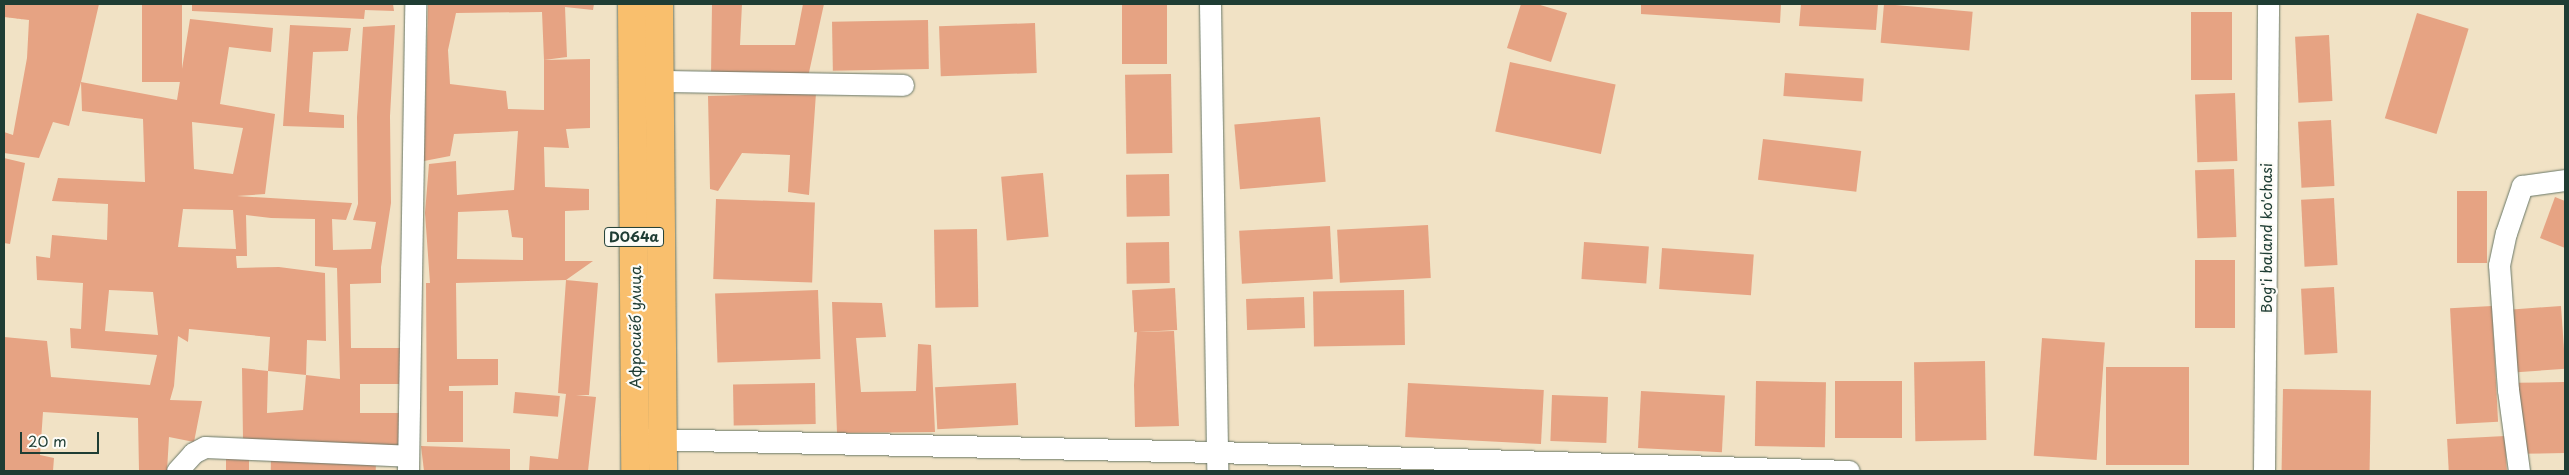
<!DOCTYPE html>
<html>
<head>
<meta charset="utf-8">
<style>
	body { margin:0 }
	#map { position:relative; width:2569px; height:475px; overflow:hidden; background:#f1e2c5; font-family:"Playpen Sans",sans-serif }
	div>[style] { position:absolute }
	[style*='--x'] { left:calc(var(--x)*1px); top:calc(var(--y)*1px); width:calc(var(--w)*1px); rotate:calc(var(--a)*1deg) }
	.building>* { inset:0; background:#e6a383; transform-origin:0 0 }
	.roads { filter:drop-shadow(0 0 1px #687767) drop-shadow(0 0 1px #687767) }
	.street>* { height:21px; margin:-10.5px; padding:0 10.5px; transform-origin:10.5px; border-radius:10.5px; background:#fff }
	.primary>* { height:28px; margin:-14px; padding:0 14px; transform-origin:14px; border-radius:14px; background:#f9bf6d }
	span { translate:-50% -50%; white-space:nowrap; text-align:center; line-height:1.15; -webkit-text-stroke:4.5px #fdfcf7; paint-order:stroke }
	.shield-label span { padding:1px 4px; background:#fdfcf7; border:1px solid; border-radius:4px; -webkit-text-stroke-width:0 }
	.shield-label { font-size:14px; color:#1f3d34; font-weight:700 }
	.street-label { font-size:15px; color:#1f3d34 }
	.frame { position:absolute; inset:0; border:5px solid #1f3d34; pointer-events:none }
	.scale { position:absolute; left:20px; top:432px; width:79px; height:22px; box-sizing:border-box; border:2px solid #1f3d34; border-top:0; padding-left:6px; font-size:15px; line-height:18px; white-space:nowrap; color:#1f3d34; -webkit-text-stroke:4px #fdfcf7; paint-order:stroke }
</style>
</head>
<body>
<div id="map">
	<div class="building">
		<i style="clip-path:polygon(evenodd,4px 4px,99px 4px,81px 82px,177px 100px,190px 19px,273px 28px,271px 52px,229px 47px,220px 104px,275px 114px,265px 194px,237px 196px,352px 203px,346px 220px,332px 219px,333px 250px,371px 249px,376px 222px,353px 220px,358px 204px,357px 117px,363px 27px,395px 25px,390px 116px,391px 203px,381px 267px,381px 283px,350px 284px,351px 348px,404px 348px,404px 384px,360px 384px,360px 413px,399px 413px,400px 447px,243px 440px,242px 368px,268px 371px,267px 413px,303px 410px,306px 375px,268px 371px,270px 337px,189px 329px,188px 342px,178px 336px,174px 386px,170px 400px,202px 401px,194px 442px,169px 437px,167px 471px,139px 471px,138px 418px,43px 412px,40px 455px,54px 458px,53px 471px,4px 471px,4px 337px,47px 341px,51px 377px,150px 385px,157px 355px,71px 348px,70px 328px,81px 329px,83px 283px,37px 280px,36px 256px,50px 258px,52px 235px,107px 240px,108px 204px,52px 201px,58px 178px,145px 182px,143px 119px,82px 111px,81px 82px,69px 126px,53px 122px,39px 158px,4px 153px,4px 132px,13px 135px,27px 58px,29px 20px,4px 17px,4px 4px,192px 122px,243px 128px,233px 174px,194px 169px,192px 122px,4px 4px,183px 209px,233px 210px,236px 249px,178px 247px,183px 209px,4px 4px,246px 215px,271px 218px,315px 219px,315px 266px,337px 268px,340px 379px,306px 375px,307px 340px,326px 341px,325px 273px,279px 267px,237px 268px,236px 256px,247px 256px,246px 215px,4px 4px,109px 290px,153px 292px,158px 335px,105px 331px,109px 290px)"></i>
		<i style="left:142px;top:4px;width:40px;height:78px"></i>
		<i style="clip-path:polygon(192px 4px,393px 4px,394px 11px,365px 10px,364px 19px,192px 11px)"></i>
		<i style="clip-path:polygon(evenodd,428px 4px,594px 4px,593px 10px,565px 7px,567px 57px,544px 60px,542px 12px,456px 13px,448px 50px,450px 84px,506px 91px,508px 109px,544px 110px,544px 60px,590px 59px,590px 128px,566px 129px,569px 148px,544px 147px,545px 187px,589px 189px,589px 210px,565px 211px,565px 261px,593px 261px,566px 280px,456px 283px,457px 359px,498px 359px,498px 385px,449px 386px,449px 391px,463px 391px,463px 442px,427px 442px,426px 283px,430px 283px,425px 213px,429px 164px,456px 161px,457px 195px,514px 190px,518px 131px,454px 134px,450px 156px,424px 161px,428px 4px,508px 210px,512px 237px,523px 238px,523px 260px,457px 259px,458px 212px,508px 210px)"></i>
		<i style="clip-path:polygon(712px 4px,742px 4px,740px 45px,795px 45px,803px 4px,824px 4px,808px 77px,711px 75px)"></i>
		<i style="left:1122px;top:4px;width:45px;height:60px"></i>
		<i style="clip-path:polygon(1521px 4px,1537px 4px,1567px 13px,1551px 62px,1507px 48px)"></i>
		<i style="clip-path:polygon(1641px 4px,1781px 4px,1780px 23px,1641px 14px)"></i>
		<i style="clip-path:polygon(1801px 4px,1878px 4px,1876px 30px,1799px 26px)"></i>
		<i style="left:1884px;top:4px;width:89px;height:39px;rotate:5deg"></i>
		<i style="left:2191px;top:12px;width:41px;height:68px"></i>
		<i style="left:2417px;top:13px;width:54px;height:110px;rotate:17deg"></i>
		<i style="left:928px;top:20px;width:49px;height:96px;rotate:89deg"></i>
		<i style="left:1035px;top:23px;width:50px;height:96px;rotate:88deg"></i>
		<i style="clip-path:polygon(290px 25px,351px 28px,348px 51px,313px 52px,309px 112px,344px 115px,344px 128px,283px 126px)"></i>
		<i style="left:2329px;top:35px;width:66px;height:34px;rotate:87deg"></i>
		<i style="left:1510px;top:62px;width:108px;height:71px;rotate:12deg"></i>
		<i style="left:1785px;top:73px;width:79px;height:23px;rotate:4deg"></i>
		<i style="left:1171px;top:74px;width:79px;height:46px;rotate:89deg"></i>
		<i style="clip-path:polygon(816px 93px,809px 195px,788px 192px,790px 155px,742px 153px,718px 191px,710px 189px,708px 96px)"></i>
		<i style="left:2235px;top:93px;width:68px;height:40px;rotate:88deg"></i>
		<i style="left:1320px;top:117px;width:65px;height:86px;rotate:85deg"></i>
		<i style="left:2331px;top:120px;width:66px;height:33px;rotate:87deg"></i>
		<i style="left:1763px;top:139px;width:99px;height:41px;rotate:7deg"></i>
		<i style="clip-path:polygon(4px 158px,25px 163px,10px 244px,4px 243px)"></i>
		<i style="left:2234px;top:169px;width:68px;height:39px;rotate:88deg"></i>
		<i style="left:1043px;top:173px;width:64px;height:42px;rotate:85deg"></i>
		<i style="left:1169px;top:174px;width:42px;height:43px;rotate:89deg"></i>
		<i style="left:2457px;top:191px;width:30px;height:72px"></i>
		<i style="clip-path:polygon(2555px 197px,2565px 201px,2565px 248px,2540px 238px)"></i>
		<i style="left:2334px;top:198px;width:67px;height:33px;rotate:87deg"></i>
		<i style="left:716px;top:199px;width:99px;height:80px;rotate:2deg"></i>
		<i style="left:1428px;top:225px;width:53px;height:91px;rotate:87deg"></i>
		<i style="left:1330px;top:226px;width:53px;height:91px;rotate:87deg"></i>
		<i style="left:977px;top:229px;width:78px;height:43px;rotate:89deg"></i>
		<i style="left:1169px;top:242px;width:41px;height:43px;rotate:89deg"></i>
		<i style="left:1584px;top:242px;width:65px;height:37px;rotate:4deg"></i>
		<i style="left:1662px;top:248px;width:92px;height:41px;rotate:4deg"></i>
		<i style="left:2195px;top:260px;width:40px;height:68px"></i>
		<i style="clip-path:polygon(566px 280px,598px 283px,589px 395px,576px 395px,596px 397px,588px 471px,529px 471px,530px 456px,558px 459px,566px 394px,558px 393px)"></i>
		<i style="left:2334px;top:287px;width:66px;height:33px;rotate:87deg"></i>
		<i style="left:1175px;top:288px;width:42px;height:43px;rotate:87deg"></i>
		<i style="left:818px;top:290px;width:69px;height:103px;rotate:88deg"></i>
		<i style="left:1404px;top:290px;width:55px;height:91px;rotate:89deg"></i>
		<i style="left:1304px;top:297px;width:31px;height:58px;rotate:88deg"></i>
		<i style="clip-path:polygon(832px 302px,882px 303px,886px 337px,856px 338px,861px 392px,916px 391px,918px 344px,931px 345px,935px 432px,837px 433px)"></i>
		<i style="left:2492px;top:306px;width:116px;height:42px;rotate:87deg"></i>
		<i style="left:2561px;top:306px;width:63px;height:52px;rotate:86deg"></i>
		<i style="clip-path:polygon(1174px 331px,1179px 426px,1135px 427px,1134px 385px,1137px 332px)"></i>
		<i style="left:2042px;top:338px;width:63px;height:118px;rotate:4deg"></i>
		<i style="left:1985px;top:361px;width:79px;height:71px;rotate:89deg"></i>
		<i style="left:2106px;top:367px;width:83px;height:98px"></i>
		<i style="left:1756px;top:381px;width:70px;height:65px;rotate:1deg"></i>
		<i style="left:1835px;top:381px;width:67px;height:57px"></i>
		<i style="left:2564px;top:382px;width:71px;height:48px;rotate:89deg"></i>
		<i style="left:815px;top:383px;width:41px;height:82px;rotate:89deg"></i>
		<i style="left:1016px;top:383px;width:42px;height:81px;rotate:87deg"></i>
		<i style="left:1408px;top:383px;width:136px;height:54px;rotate:3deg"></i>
		<i style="left:2283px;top:389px;width:88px;height:82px;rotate:1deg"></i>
		<i style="left:1641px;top:391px;width:84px;height:57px;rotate:3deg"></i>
		<i style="left:515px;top:392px;width:45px;height:21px;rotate:5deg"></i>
		<i style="left:1552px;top:395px;width:56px;height:46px;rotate:2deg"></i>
		<i style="left:2505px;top:436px;width:35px;height:58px;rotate:87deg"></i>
		<i style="clip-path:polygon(421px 446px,510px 449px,510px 471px,424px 471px)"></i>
		<i style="left:271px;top:455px;width:105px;height:16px;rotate:1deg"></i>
		<i style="left:249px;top:459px;width:12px;height:23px;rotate:90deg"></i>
	</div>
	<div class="roads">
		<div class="street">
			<i style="--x:1210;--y:4;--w:467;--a:89.1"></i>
			<i style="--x:660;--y:81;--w:243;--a:0.9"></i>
			<i style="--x:648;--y:439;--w:569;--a:1.31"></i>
			<i style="--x:1217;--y:452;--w:632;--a:1.72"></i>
			<i style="--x:177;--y:471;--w:24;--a:-48"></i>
			<i style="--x:193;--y:453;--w:13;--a:-27"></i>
			<i style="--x:205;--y:447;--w:203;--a:2.5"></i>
			<i style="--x:408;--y:471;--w:467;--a:-89.1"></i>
			<i style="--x:2264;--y:471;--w:467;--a:-89.5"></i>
			<i style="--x:2519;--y:471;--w:82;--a:-97.7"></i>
			<i style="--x:2508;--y:390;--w:125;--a:-94.1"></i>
			<i style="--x:2499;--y:265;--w:33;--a:-78"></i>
			<i style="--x:2506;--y:233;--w:50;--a:-71.2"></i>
			<i style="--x:2522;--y:186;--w:43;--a:-7.9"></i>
		</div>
		<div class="primary">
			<i style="--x:632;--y:4;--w:467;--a:89.6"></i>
			<i style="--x:659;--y:4;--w:467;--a:89.5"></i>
		</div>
	</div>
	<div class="shield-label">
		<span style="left:634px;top:237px">D064a</span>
	</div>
	<div class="street-label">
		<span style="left:2266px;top:238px;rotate:-90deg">Bog'i baland ko'chasi</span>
		<span style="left:635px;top:327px;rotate:-90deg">Афросиёб улица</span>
	</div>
	<div class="frame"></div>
	<div class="scale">20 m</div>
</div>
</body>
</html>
